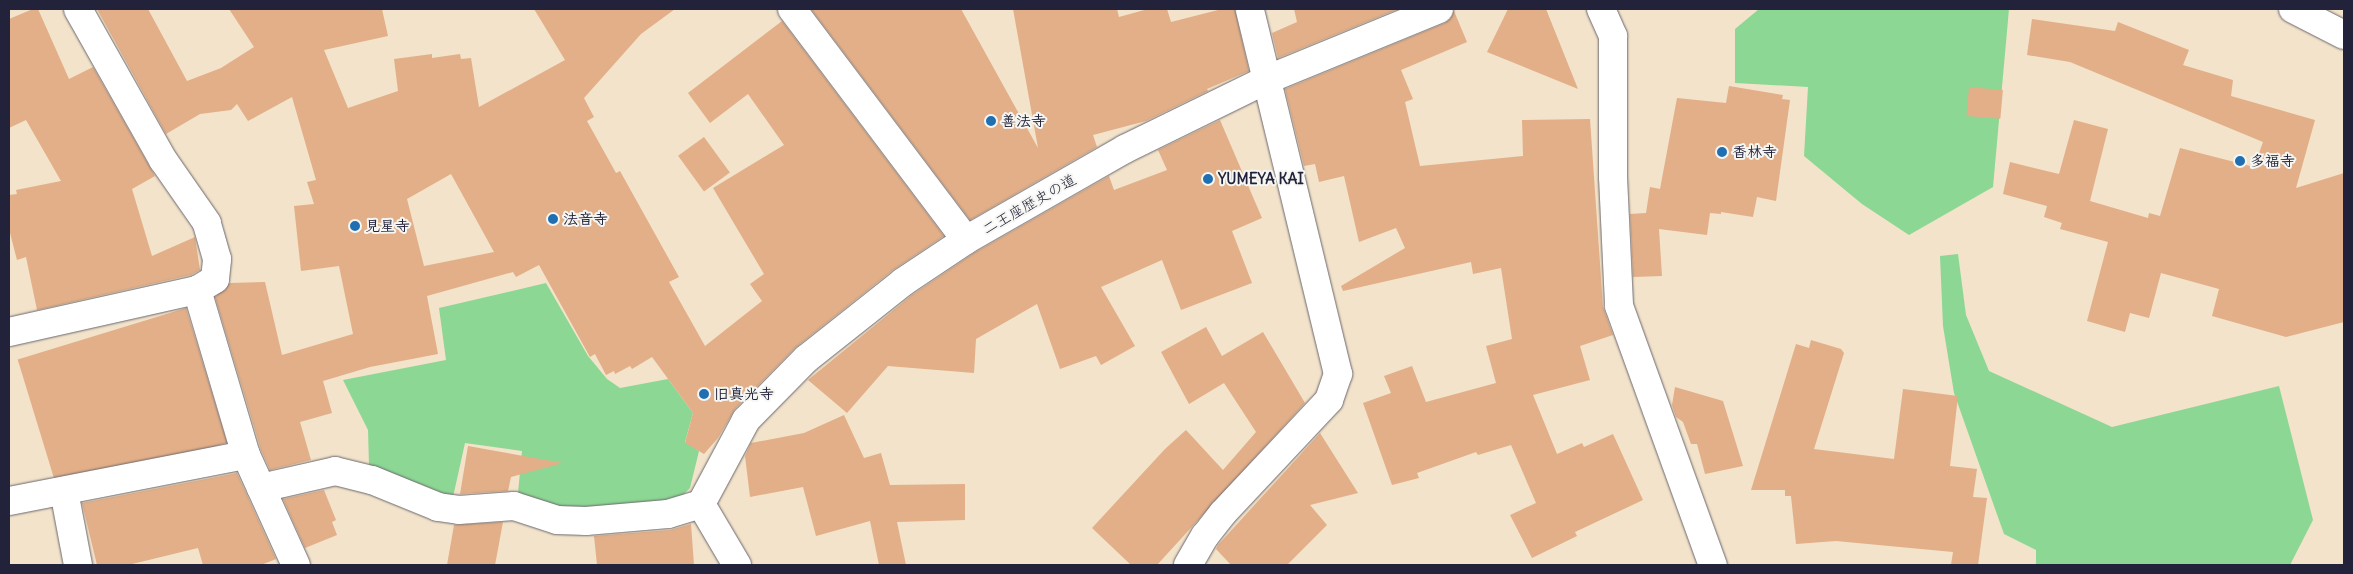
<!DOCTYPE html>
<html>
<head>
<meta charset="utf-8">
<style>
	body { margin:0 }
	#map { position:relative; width:2353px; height:574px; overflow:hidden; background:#f2e3ca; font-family:Delius,"Klee One",sans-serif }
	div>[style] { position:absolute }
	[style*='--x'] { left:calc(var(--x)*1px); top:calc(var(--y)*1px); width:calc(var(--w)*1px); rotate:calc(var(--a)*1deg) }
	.green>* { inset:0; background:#8cd793 }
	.building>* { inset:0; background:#e2af88; transform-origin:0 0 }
	.roads { filter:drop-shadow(0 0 1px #6b666d) drop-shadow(0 0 1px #6b666d) }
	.minor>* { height:28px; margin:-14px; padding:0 14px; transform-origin:14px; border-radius:14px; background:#fff }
	.dots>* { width:14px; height:14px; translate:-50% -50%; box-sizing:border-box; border:2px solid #f6f6f2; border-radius:50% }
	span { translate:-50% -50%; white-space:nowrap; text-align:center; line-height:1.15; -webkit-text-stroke:4px #f6f6f2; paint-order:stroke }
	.poi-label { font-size:15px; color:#22223b; font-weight:700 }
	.left { translate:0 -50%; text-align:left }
	.street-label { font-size:15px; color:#22223b }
	.frame { position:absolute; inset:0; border:10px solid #22223b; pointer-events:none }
</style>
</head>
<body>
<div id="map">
	<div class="green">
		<i style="clip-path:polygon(1759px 9px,2009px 9px,1993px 187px,1909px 235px,1862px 204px,1804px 156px,1808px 87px,1735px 83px,1735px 29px)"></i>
		<i style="clip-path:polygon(1958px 254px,1966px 315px,1989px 371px,2112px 427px,2279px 386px,2313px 520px,2290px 565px,2036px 565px,2036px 550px,2004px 534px,1954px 393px,1943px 326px,1940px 256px)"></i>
		<i style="clip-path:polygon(546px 283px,588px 356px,607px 379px,620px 388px,668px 379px,693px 413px,685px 442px,699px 451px,690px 488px,680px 498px,666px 502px,584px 507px,558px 506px,518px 493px,522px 451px,465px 443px,453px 497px,369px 465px,368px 430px,343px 380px,446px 360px,439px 308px)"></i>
	</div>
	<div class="building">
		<i style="clip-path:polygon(33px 9px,38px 9px,69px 79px,93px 67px,155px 176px,132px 189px,152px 256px,195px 237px,200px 270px,191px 275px,37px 310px,26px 257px,17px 260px,9px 229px,9px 195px,17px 194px,16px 190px,61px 181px,26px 120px,9px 128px,9px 19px)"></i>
		<i style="clip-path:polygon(evenodd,97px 9px,148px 9px,187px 81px,221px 68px,254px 47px,229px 9px,382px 9px,388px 36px,324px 50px,348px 108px,398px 91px,394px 59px,432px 54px,432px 58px,460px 54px,461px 59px,471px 58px,479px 107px,565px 60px,534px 9px,675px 9px,641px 34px,584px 98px,594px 117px,587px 121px,616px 173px,620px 171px,679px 277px,669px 282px,705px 346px,762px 301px,750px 284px,764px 274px,713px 188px,784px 145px,748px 94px,710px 123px,688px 93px,782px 21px,944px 236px,893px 270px,795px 348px,735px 409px,718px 438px,704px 454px,685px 443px,693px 413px,652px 357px,632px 369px,630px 366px,615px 374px,614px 371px,606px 375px,595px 354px,590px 357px,539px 265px,516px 277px,513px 272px,427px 296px,438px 354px,370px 367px,323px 381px,332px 413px,300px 422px,311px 460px,270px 470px,261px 450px,215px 297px,230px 283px,265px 282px,282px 355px,353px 334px,339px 266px,301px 271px,294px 206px,314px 204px,307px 182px,316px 180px,292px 97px,248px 121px,237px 104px,231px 110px,200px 114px,166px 134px,97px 9px,451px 174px,494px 252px,424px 266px,407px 199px,451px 174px)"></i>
		<i style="clip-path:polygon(811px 9px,961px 9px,1038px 148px,1013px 9px,1117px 9px,1119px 17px,1148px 9px,1167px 9px,1171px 22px,1222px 9px,1235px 9px,1249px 71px,1207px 89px,1208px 91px,1146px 121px,1093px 135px,1097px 147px,970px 220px)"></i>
		<i style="clip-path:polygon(1294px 9px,1398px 9px,1278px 58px,1272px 33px,1297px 22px)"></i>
		<i style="clip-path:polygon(1508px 9px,1546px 9px,1578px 89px,1487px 52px)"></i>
		<i style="clip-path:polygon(1454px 11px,1467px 42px,1401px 70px,1413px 99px,1405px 102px,1420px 166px,1523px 156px,1522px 120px,1590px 119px,1603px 307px,1613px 335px,1580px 346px,1590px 380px,1533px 395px,1557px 454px,1582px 443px,1584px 447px,1613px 434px,1643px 500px,1575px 532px,1577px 536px,1532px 558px,1510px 515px,1536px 503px,1511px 445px,1478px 455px,1476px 452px,1417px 473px,1419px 478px,1392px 485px,1363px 403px,1391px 393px,1384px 376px,1412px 366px,1426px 402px,1496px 383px,1486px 346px,1512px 339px,1501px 268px,1473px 274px,1471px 262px,1343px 291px,1341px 286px,1405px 248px,1396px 228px,1359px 242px,1344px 176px,1319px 182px,1315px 164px,1304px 166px,1285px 89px,1445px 23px)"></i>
		<i style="clip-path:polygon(2032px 19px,2115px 31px,2118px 22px,2189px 50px,2183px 65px,2233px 80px,2231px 96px,2315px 120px,2296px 188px,2344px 173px,2344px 322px,2286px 337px,2212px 316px,2219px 289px,2161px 273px,2149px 318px,2130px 313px,2125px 332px,2087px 321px,2108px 242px,2060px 229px,2062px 223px,2044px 217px,2047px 206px,2003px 194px,2010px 162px,2059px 174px,2074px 120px,2108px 129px,2090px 201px,2148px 218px,2149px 213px,2160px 216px,2180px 148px,2254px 167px,2263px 142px,2070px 62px,2027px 55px)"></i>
		<i style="clip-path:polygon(1729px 86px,1783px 95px,1782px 99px,1790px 100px,1776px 201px,1757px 197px,1753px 217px,1721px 212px,1721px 214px,1710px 213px,1707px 235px,1659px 229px,1662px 276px,1633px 277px,1630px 214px,1646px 213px,1650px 187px,1660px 189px,1677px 98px,1726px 103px)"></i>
		<i style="left:1969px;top:87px;width:34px;height:29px;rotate:5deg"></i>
		<i style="clip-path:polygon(1220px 120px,1262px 218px,1232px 231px,1252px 283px,1181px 310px,1162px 260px,1101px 287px,1135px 346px,1101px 365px,1096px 356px,1060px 369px,1037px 304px,976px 339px,974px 373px,888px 366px,847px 413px,808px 380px,912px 295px,974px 253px,1109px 176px,1114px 190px,1167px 170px,1158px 150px)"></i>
		<i style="left:704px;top:137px;width:44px;height:32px;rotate:54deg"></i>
		<i style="left:186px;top:308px;width:141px;height:176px;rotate:73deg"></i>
		<i style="clip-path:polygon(1206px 327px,1222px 356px,1263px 332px,1305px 403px,1157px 565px,1131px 565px,1092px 528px,1165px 449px,1186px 430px,1223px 470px,1256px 432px,1224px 383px,1189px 404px,1161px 352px)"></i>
		<i style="clip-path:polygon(1811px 340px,1841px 349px,1844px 353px,1814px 449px,1894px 459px,1903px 389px,1958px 396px,1950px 466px,1977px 469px,1973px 497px,1987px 498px,1978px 565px,1951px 565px,1953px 552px,1836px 541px,1796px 544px,1791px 496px,1785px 496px,1785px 490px,1751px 490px,1796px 344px,1809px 348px)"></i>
		<i style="clip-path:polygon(1675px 387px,1723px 401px,1743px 466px,1705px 474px,1697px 444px,1691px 444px,1683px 422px,1676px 417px,1672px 405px)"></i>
		<i style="clip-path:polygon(844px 415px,864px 458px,881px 453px,890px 485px,965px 484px,965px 520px,897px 522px,906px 565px,879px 565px,870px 521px,816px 536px,803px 487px,750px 497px,745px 456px,751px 443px,804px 433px)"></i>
		<i style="clip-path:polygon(1320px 433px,1358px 493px,1310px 505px,1327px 525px,1287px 565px,1231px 565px,1216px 549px,1218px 545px)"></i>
		<i style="clip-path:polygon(468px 446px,563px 463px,511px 477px,508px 491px,460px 494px)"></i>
		<i style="clip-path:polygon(237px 473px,276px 559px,261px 565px,203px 565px,198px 548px,128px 565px,97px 565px,82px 503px)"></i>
		<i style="clip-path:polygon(324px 490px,336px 520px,332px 522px,337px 535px,305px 548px,283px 499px)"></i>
		<i style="clip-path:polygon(503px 522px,495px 565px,447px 565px,454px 525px)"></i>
		<i style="clip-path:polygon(691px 524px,694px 565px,597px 565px,594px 536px,670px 530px)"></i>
	</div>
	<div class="roads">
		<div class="minor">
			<i style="--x:792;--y:9;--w:289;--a:53"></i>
			<i style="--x:1601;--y:9;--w:30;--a:66"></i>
			<i style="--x:1613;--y:36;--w:141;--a:90"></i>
			<i style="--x:1613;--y:177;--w:129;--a:87.3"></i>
			<i style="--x:1619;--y:306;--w:276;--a:70.1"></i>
			<i style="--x:2293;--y:9;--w:57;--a:27"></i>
			<i style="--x:197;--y:290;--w:172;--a:73.5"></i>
			<i style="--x:246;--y:455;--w:121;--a:65.6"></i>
			<i style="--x:9;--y:332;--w:193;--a:-12.6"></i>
			<i style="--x:197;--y:290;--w:21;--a:-31"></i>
			<i style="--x:215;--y:279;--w:20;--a:-84"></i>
			<i style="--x:217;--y:259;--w:37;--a:-106"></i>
			<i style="--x:207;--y:223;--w:77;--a:-124.9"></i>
			<i style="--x:163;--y:160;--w:173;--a:-119.4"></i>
			<i style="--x:261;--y:488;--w:76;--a:-12.9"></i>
			<i style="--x:335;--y:471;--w:38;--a:14"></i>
			<i style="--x:372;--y:480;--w:71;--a:22.2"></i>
			<i style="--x:438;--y:507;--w:21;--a:8"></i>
			<i style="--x:459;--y:510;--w:55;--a:-4.2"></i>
			<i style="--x:514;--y:506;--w:45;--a:18"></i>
			<i style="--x:557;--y:520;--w:29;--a:2"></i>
			<i style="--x:586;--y:521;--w:82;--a:-4.9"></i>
			<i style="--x:668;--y:514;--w:34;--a:-17"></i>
			<i style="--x:64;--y:491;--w:75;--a:79.3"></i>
			<i style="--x:9;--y:501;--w:241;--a:-11"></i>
			<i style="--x:701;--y:504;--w:95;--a:-61.8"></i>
			<i style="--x:746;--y:420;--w:86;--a:-45.5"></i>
			<i style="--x:806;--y:359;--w:124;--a:-38.4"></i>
			<i style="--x:903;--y:282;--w:76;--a:-33.7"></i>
			<i style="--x:966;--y:240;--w:183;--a:-29.8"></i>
			<i style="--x:1125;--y:149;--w:157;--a:-26.1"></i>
			<i style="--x:1266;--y:80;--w:187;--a:-22.3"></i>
			<i style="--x:701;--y:504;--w:71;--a:59.5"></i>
			<i style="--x:1188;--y:565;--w:34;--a:-60"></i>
			<i style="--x:1205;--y:536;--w:29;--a:-52"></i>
			<i style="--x:1223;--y:513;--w:155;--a:-46.8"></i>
			<i style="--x:1329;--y:400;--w:28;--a:-71"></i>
			<i style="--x:1338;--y:374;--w:375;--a:-103.6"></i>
		</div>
	</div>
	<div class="dots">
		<i style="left:991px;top:121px;background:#1f6fb2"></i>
		<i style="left:1722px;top:152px;background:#1f6fb2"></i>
		<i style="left:2240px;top:161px;background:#1f6fb2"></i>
		<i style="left:1208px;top:179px;background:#1f6fb2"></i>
		<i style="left:553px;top:219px;background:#1f6fb2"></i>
		<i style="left:355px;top:226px;background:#1f6fb2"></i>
		<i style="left:704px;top:394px;background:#1f6fb2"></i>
	</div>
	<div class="poi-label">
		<span class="left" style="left:1001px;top:121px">善法寺</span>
		<span class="left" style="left:1732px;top:152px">香林寺</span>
		<span class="left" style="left:2250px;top:161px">多福寺</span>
		<span class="left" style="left:1218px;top:179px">YUMEYA KAI</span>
		<span class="left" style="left:563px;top:219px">法音寺</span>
		<span class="left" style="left:365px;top:226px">見星寺</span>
		<span class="left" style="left:714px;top:394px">旧真光寺</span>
	</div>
	<div class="street-label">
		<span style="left:1029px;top:204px;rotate:-30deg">二王座歴史の道</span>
	</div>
	<div class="frame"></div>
</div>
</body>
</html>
